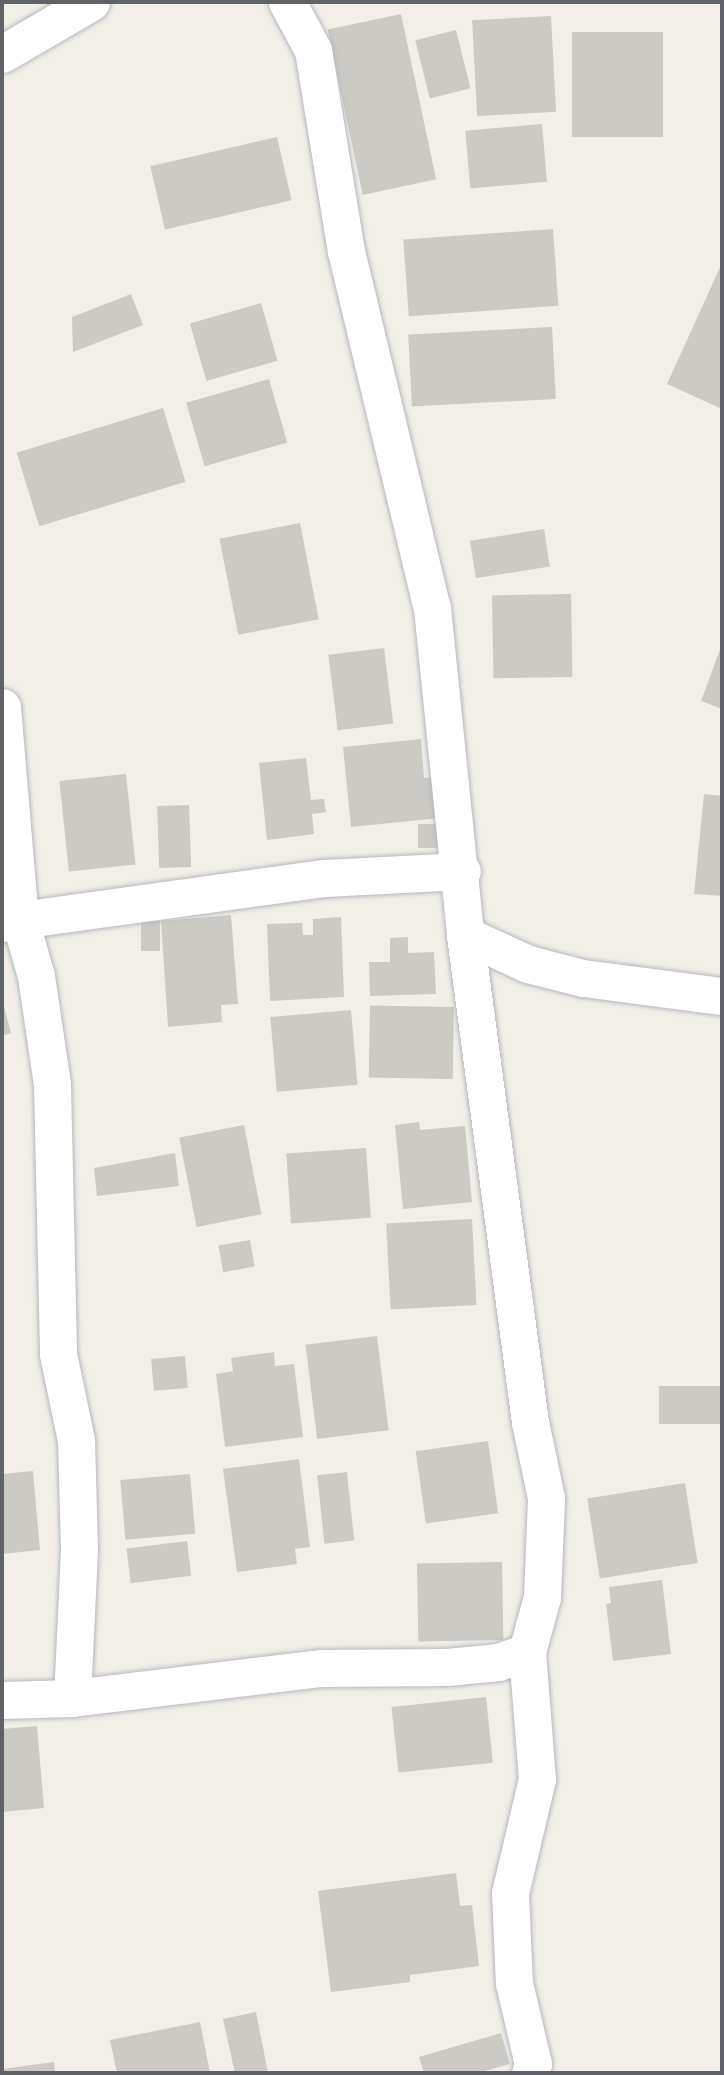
<!DOCTYPE html>
<html>
<head>
<meta charset="utf-8">
<style>
	body { margin:0 }
	#map { position:relative; width:724px; height:2075px; overflow:hidden; background:#f1efe8; font-family:Cabin,sans-serif }
	div>[style] { position:absolute }
	[style*='--x'] { left:calc(var(--x)*1px); top:calc(var(--y)*1px); width:calc(var(--w)*1px); rotate:calc(var(--a)*1deg) }
	.building>* { inset:0; background:#cccac5; transform-origin:0 0 }
	.roads { filter:drop-shadow(0 0 2px #b5b8bc) drop-shadow(0 0 2px #b5b8bc) }
	.minor>* { height:37px; margin:-18.5px; padding:0 18.5px; transform-origin:18.5px; border-radius:18.5px; background:#fff }
	span { translate:-50% -50%; white-space:nowrap; text-align:center; line-height:1.15; -webkit-text-stroke:5px #fff; paint-order:stroke }
	.frame { position:absolute; inset:0; border:4px solid #5f6368; pointer-events:none }
</style>
</head>
<body>
<div id="map">
	<div class="building">
		<i style="left:401px;top:14px;width:169px;height:75px;rotate:78deg"></i>
		<i style="left:551px;top:16px;width:96px;height:79px;rotate:87deg"></i>
		<i style="left:456px;top:30px;width:60px;height:42px;rotate:76deg"></i>
		<i style="left:572px;top:32px;width:91px;height:105px"></i>
		<i style="left:542px;top:124px;width:58px;height:77px;rotate:85deg"></i>
		<i style="left:277px;top:137px;width:65px;height:130px;rotate:77deg"></i>
		<i style="left:553px;top:229px;width:77px;height:150px;rotate:86deg"></i>
		<i style="clip-path:polygon(722px 263px,722px 409px,667px 384px)"></i>
		<i style="clip-path:polygon(131px 294px,143px 325px,73px 352px,72px 317px)"></i>
		<i style="left:261px;top:303px;width:60px;height:74px;rotate:74deg"></i>
		<i style="left:552px;top:327px;width:72px;height:144px;rotate:87deg"></i>
		<i style="left:269px;top:379px;width:66px;height:86px;rotate:74deg"></i>
		<i style="left:163px;top:408px;width:77px;height:153px;rotate:73deg"></i>
		<i style="left:300px;top:523px;width:98px;height:82px;rotate:79deg"></i>
		<i style="left:544px;top:529px;width:38px;height:75px;rotate:81deg"></i>
		<i style="left:571px;top:594px;width:83px;height:79px;rotate:89deg"></i>
		<i style="clip-path:polygon(722px 644px,722px 709px,701px 701px)"></i>
		<i style="left:384px;top:648px;width:76px;height:56px;rotate:83deg"></i>
		<i style="clip-path:polygon(421px 739px,424px 778px,437px 777px,441px 818px,351px 827px,343px 747px)"></i>
		<i style="clip-path:polygon(306px 758px,311px 800px,324px 799px,326px 812px,312px 814px,314px 834px,267px 840px,259px 763px)"></i>
		<i style="left:126px;top:774px;width:91px;height:67px;rotate:84deg"></i>
		<i style="clip-path:polygon(704px 794px,722px 796px,722px 896px,694px 894px)"></i>
		<i style="left:189px;top:805px;width:62px;height:32px;rotate:88deg"></i>
		<i style="left:418px;top:824px;width:25px;height:24px"></i>
		<i style="clip-path:polygon(231px 915px,238px 1004px,221px 1005px,222px 1022px,168px 1027px,161px 921px)"></i>
		<i style="clip-path:polygon(341px 917px,344px 997px,270px 1001px,267px 924px,302px 923px,303px 935px,313px 935px,313px 919px)"></i>
		<i style="left:141px;top:921px;width:19px;height:30px"></i>
		<i style="clip-path:polygon(408px 937px,408px 953px,434px 952px,436px 994px,370px 996px,369px 962px,390px 962px,390px 938px)"></i>
		<i style="clip-path:polygon(2px 999px,11px 1033px,2px 1036px)"></i>
		<i style="left:454px;top:1007px;width:72px;height:84px;rotate:91deg"></i>
		<i style="left:351px;top:1010px;width:75px;height:81px;rotate:85deg"></i>
		<i style="clip-path:polygon(419px 1122px,420px 1130px,465px 1126px,472px 1202px,403px 1209px,395px 1125px)"></i>
		<i style="left:244px;top:1125px;width:91px;height:66px;rotate:79deg"></i>
		<i style="left:366px;top:1148px;width:70px;height:80px;rotate:86deg"></i>
		<i style="clip-path:polygon(175px 1153px,179px 1186px,97px 1196px,94px 1168px)"></i>
		<i style="left:472px;top:1219px;width:86px;height:86px;rotate:87deg"></i>
		<i style="left:250px;top:1240px;width:27px;height:32px;rotate:80deg"></i>
		<i style="left:377px;top:1336px;width:95px;height:72px;rotate:83deg"></i>
		<i style="clip-path:polygon(274px 1352px,275px 1366px,294px 1364px,303px 1437px,225px 1447px,216px 1374px,233px 1371px,231px 1358px)"></i>
		<i style="left:185px;top:1356px;width:32px;height:34px;rotate:85deg"></i>
		<i style="left:722px;top:1386px;width:38px;height:63px;rotate:90deg"></i>
		<i style="left:488px;top:1441px;width:73px;height:73px;rotate:82deg"></i>
		<i style="clip-path:polygon(299px 1459px,310px 1547px,295px 1549px,297px 1564px,237px 1572px,223px 1469px)"></i>
		<i style="clip-path:polygon(33px 1471px,40px 1550px,2px 1554px,2px 1474px)"></i>
		<i style="left:347px;top:1472px;width:69px;height:30px;rotate:84deg"></i>
		<i style="left:190px;top:1474px;width:60px;height:70px;rotate:85deg"></i>
		<i style="left:685px;top:1483px;width:81px;height:99px;rotate:81deg"></i>
		<i style="left:187px;top:1541px;width:35px;height:61px;rotate:83deg"></i>
		<i style="left:502px;top:1562px;width:78px;height:85px;rotate:89deg"></i>
		<i style="clip-path:polygon(662px 1580px,671px 1654px,613px 1661px,606px 1604px,611px 1603px,609px 1587px)"></i>
		<i style="left:486px;top:1697px;width:66px;height:95px;rotate:84deg"></i>
		<i style="clip-path:polygon(37px 1726px,44px 1808px,2px 1812px,2px 1729px)"></i>
		<i style="clip-path:polygon(456px 1873px,460px 1906px,472px 1905px,479px 1966px,410px 1975px,410px 1982px,331px 1992px,318px 1891px)"></i>
		<i style="clip-path:polygon(256px 2012px,268px 2073px,235px 2073px,223px 2019px)"></i>
		<i style="clip-path:polygon(200px 2022px,210px 2073px,117px 2073px,110px 2040px)"></i>
		<i style="clip-path:polygon(501px 2033px,510px 2064px,477px 2073px,424px 2073px,419px 2057px)"></i>
		<i style="clip-path:polygon(54px 2062px,55px 2073px,2px 2073px,2px 2069px)"></i>
	</div>
	<div class="roads">
		<div class="minor">
			<i style="--x:287;--y:2;--w:55;--a:61.6"></i>
			<i style="--x:313;--y:50;--w:204;--a:80.7"></i>
			<i style="--x:346;--y:251;--w:367;--a:76.5"></i>
			<i style="--x:432;--y:608;--w:329;--a:84.2"></i>
			<i style="--x:465;--y:935;--w:491;--a:82.4"></i>
			<i style="--x:530;--y:1422;--w:78;--a:78.1"></i>
			<i style="--x:546;--y:1498;--w:99;--a:92.3"></i>
			<i style="--x:542;--y:1597;--w:57;--a:105.3"></i>
			<i style="--x:527;--y:1652;--w:127;--a:85.5"></i>
			<i style="--x:537;--y:1779;--w:117;--a:103.3"></i>
			<i style="--x:510;--y:1893;--w:90;--a:87.5"></i>
			<i style="--x:514;--y:1983;--w:83;--a:76.8"></i>
			<i style="--x:533;--y:2064;--w:9;--a:108"></i>
			<i style="--x:2;--y:54;--w:103;--a:-30.3"></i>
			<i style="--x:2;--y:707;--w:214;--a:85.2"></i>
			<i style="--x:20;--y:920;--w:307;--a:-7.9"></i>
			<i style="--x:324;--y:878;--w:138;--a:-2.9"></i>
			<i style="--x:2;--y:923;--w:18;--a:-9"></i>
			<i style="--x:20;--y:920;--w:58;--a:74.1"></i>
			<i style="--x:36;--y:976;--w:110;--a:81.6"></i>
			<i style="--x:52;--y:1085;--w:269;--a:88.7"></i>
			<i style="--x:58;--y:1354;--w:88;--a:78.2"></i>
			<i style="--x:76;--y:1440;--w:110;--a:88.4"></i>
			<i style="--x:79;--y:1550;--w:148;--a:92.7"></i>
			<i style="--x:72;--y:1698;--w:70;--a:178.4"></i>
			<i style="--x:465;--y:935;--w:69;--a:24.7"></i>
			<i style="--x:528;--y:964;--w:57;--a:14.3"></i>
			<i style="--x:583;--y:978;--w:140;--a:7.4"></i>
			<i style="--x:72;--y:1698;--w:251;--a:-6.9"></i>
			<i style="--x:321;--y:1668;--w:126;--a:-0.5"></i>
			<i style="--x:447;--y:1667;--w:51;--a:-5.6"></i>
			<i style="--x:498;--y:1662;--w:31;--a:-19"></i>
		</div>
	</div>
	<div class="frame"></div>
</div>
</body>
</html>
